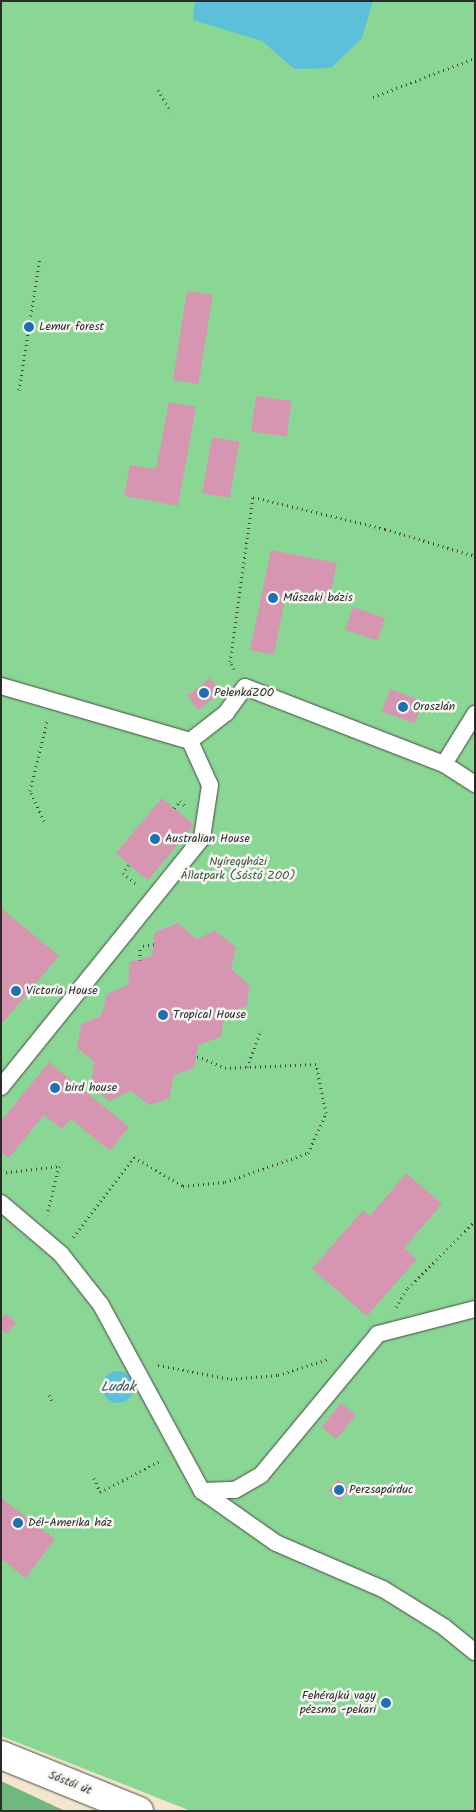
<!DOCTYPE html>
<html>
<head>
<meta charset="utf-8">
<style>
	body { margin:0 }
	#map { position:relative; width:476px; height:1812px; overflow:hidden; background:#f4e5cf; font-family:Kalam,sans-serif }
	div>[style] { position:absolute }
	[style*='--x'] { left:calc(var(--x)*1px); top:calc(var(--y)*1px); width:calc(var(--w)*1px); rotate:calc(var(--a)*1deg) }
	.green>* { inset:0; background:#8ad795 }
	.forest>* { inset:0; background:#6fb87e }
	.water>* { inset:0; background:#5cc0da }
	.round { border-radius:50% }
	.building>* { inset:0; background:#d696b1; transform-origin:0 0 }
	.path>* { height:3px; margin-top:-1.5px; transform-origin:0; background:repeating-linear-gradient(90deg,#494744 0 1px,transparent 0 5px) }
	.roads { filter:drop-shadow(0 0 1px #494744) drop-shadow(0 0 1px #494744) }
	.pedestrian>* { height:16px; margin:-8px; padding:0 8px; transform-origin:8px; border-radius:8px; background:#fff }
	.tertiary>* { height:28px; margin:-14px; padding:0 14px; transform-origin:14px; border-radius:14px; background:#fff }
	.dots>* { width:14px; height:14px; translate:-50% -50%; box-sizing:border-box; border:2px solid #f6f6f2; border-radius:50% }
	span { translate:-50% -50%; white-space:nowrap; text-align:center; line-height:1.15; -webkit-text-stroke:5px #f6f6f2; paint-order:stroke }
	.poi-label { font-size:12px; color:#2b2b2b }
	.left { translate:0 -50%; text-align:left }
	.right { translate:-100% -50%; text-align:right }
	.park-label { font-size:12px; color:#435646 }
	.street-label { font-size:12px; color:#2b2b2b }
	.water-label { font-size:14px; color:#3a5860; font-style:italic }
	.frame { position:absolute; inset:0; border:2px solid #2b2b2b; pointer-events:none }
</style>
</head>
<body>
<div id="map">
	<div class="green">
		<i style="clip-path:polygon(1px 1px,475px 1px,475px 1811px,191px 1811px,1px 1736px)"></i>
	</div>
	<div class="forest">
		<i style="clip-path:polygon(1px 1781px,65px 1811px,1px 1811px)"></i>
	</div>
	<div class="water">
		<i style="clip-path:polygon(195px 1px,373px 1px,362px 38px,331px 68px,294px 69px,262px 41px,193px 20px)"></i>
		<i class="round" style="left:102px;top:1371px;width:32px;height:32px"></i>
	</div>
	<div class="building">
		<i style="left:187px;top:291px;width:26px;height:90px;rotate:9deg"></i>
		<i style="left:256px;top:396px;width:36px;height:36px;rotate:8deg"></i>
		<i style="clip-path:polygon(169px 402px,196px 407px,178px 506px,124px 496px,130px 465px,156px 469px)"></i>
		<i style="left:212px;top:437px;width:28px;height:57px;rotate:10deg"></i>
		<i style="clip-path:polygon(271px 550px,337px 563px,329px 602px,286px 593px,274px 655px,250px 650px)"></i>
		<i style="left:353px;top:607px;width:34px;height:24px;rotate:19deg"></i>
		<i style="left:210px;top:678px;width:18px;height:29px;rotate:52deg"></i>
		<i style="left:390px;top:689px;width:35px;height:24px;rotate:20deg"></i>
		<i style="left:162px;top:798px;width:42px;height:72px;rotate:40deg"></i>
		<i style="clip-path:polygon(1px 908px,59px 956px,1px 1025px)"></i>
		<i style="clip-path:polygon(178px 923px,197px 939px,215px 931px,236px 947px,231px 969px,249px 985px,247px 1006px,224px 1014px,221px 1037px,198px 1045px,194px 1068px,174px 1075px,169px 1099px,149px 1105px,131px 1091px,109px 1101px,91px 1086px,94px 1061px,77px 1048px,81px 1024px,101px 1016px,107px 994px,128px 985px,130px 962px,152px 956px,155px 932px)"></i>
		<i style="clip-path:polygon(49px 1062px,129px 1127px,110px 1151px,71px 1119px,62px 1129px,44px 1115px,9px 1158px,1px 1152px,1px 1121px)"></i>
		<i style="clip-path:polygon(406px 1173px,442px 1204px,404px 1248px,417px 1259px,367px 1316px,312px 1269px,363px 1210px,370px 1216px)"></i>
		<i style="clip-path:polygon(6px 1313px,16px 1323px,7px 1334px,1px 1329px,1px 1319px)"></i>
		<i style="left:341px;top:1403px;width:19px;height:31px;rotate:39deg"></i>
		<i style="left:338px;top:1480px;width:15px;height:14px;rotate:42deg"></i>
		<i style="clip-path:polygon(1px 1498px,55px 1539px,26px 1578px,1px 1559px)"></i>
	</div>
	<div class="path">
		<i style="--x:158;--y:90;--w:25;--a:58"></i>
		<i style="--x:373;--y:97;--w:109;--a:-20.9"></i>
		<i style="--x:19;--y:390;--w:134;--a:-81"></i>
		<i style="--x:234;--y:669;--w:8;--a:-120"></i>
		<i style="--x:230;--y:662;--w:167;--a:-82.1"></i>
		<i style="--x:253;--y:497;--w:136;--a:13.6"></i>
		<i style="--x:385;--y:529;--w:94;--a:16.7"></i>
		<i style="--x:174;--y:808;--w:9;--a:-49"></i>
		<i style="--x:180;--y:801;--w:8;--a:40"></i>
		<i style="--x:44;--y:821;--w:33;--a:-115"></i>
		<i style="--x:30;--y:791;--w:72;--a:-76.3"></i>
		<i style="--x:129;--y:865;--w:10;--a:127"></i>
		<i style="--x:123;--y:873;--w:19;--a:39"></i>
		<i style="--x:143;--y:946;--w:11;--a:-10"></i>
		<i style="--x:140;--y:960;--w:12;--a:-90"></i>
		<i style="--x:247;--y:1067;--w:40;--a:-69"></i>
		<i style="--x:1;--y:1173;--w:58;--a:-6.9"></i>
		<i style="--x:59;--y:1166;--w:50;--a:103.8"></i>
		<i style="--x:73;--y:1237;--w:101;--a:-52.7"></i>
		<i style="--x:134;--y:1157;--w:57;--a:30.6"></i>
		<i style="--x:183;--y:1186;--w:42;--a:-5.4"></i>
		<i style="--x:225;--y:1182;--w:88;--a:-19.3"></i>
		<i style="--x:308;--y:1153;--w:44;--a:-65.8"></i>
		<i style="--x:326;--y:1113;--w:50;--a:-101.5"></i>
		<i style="--x:316;--y:1064;--w:90;--a:177.5"></i>
		<i style="--x:226;--y:1068;--w:32;--a:-158"></i>
		<i style="--x:396;--y:1307;--w:22;--a:-58"></i>
		<i style="--x:408;--y:1288;--w:95;--a:-45"></i>
		<i style="--x:158;--y:1365;--w:74;--a:10.9"></i>
		<i style="--x:231;--y:1379;--w:47;--a:-4.9"></i>
		<i style="--x:278;--y:1375;--w:52;--a:-17.7"></i>
		<i style="--x:49;--y:1395;--w:9;--a:63"></i>
		<i style="--x:94;--y:1478;--w:15;--a:67"></i>
		<i style="--x:100;--y:1492;--w:70;--a:-27.3"></i>
	</div>
	<div class="roads">
		<div class="pedestrian">
			<i style="--x:1;--y:686;--w:197;--a:16.2"></i>
			<i style="--x:190;--y:741;--w:48;--a:65.6"></i>
			<i style="--x:210;--y:785;--w:54;--a:98.6"></i>
			<i style="--x:202;--y:838;--w:320;--a:128.9"></i>
			<i style="--x:190;--y:741;--w:46;--a:-37.9"></i>
			<i style="--x:226;--y:713;--w:32;--a:-54"></i>
			<i style="--x:245;--y:687;--w:213;--a:21.2"></i>
			<i style="--x:444;--y:764;--w:37;--a:33"></i>
			<i style="--x:444;--y:764;--w:59;--a:-58.2"></i>
			<i style="--x:1;--y:1203;--w:79;--a:40.4"></i>
			<i style="--x:61;--y:1254;--w:65;--a:51.9"></i>
			<i style="--x:101;--y:1305;--w:212;--a:61.5"></i>
			<i style="--x:202;--y:1491;--w:90;--a:35.1"></i>
			<i style="--x:276;--y:1543;--w:116;--a:23.3"></i>
			<i style="--x:383;--y:1589;--w:72;--a:31.9"></i>
			<i style="--x:444;--y:1627;--w:40;--a:39"></i>
			<i style="--x:202;--y:1491;--w:33;--a:-2"></i>
			<i style="--x:235;--y:1490;--w:30;--a:-30"></i>
			<i style="--x:261;--y:1475;--w:183;--a:-50.3"></i>
			<i style="--x:378;--y:1334;--w:100;--a:-14.5"></i>
		</div>
		<div class="tertiary">
			<i style="--x:1;--y:1755;--w:149;--a:22.1"></i>
		</div>
	</div>
	<div class="dots">
		<i style="left:29px;top:327px;background:#1f6fb2"></i>
		<i style="left:273px;top:598px;background:#1f6fb2"></i>
		<i style="left:204px;top:693px;background:#1f6fb2"></i>
		<i style="left:403px;top:707px;background:#1f6fb2"></i>
		<i style="left:155px;top:839px;background:#1f6fb2"></i>
		<i style="left:16px;top:991px;background:#1f6fb2"></i>
		<i style="left:163px;top:1015px;background:#1f6fb2"></i>
		<i style="left:55px;top:1088px;background:#1f6fb2"></i>
		<i style="left:339px;top:1490px;background:#1f6fb2"></i>
		<i style="left:18px;top:1523px;background:#1f6fb2"></i>
		<i style="left:386px;top:1703px;background:#1f6fb2"></i>
	</div>
	<div class="poi-label">
		<span class="left" style="left:39px;top:327px">Lemur forest</span>
		<span class="left" style="left:283px;top:598px">Műszaki bázis</span>
		<span class="left" style="left:214px;top:693px">PelenkáZOO</span>
		<span class="left" style="left:413px;top:707px">Oroszlán</span>
		<span class="left" style="left:165px;top:839px">Australian House</span>
		<span class="left" style="left:26px;top:991px">Victoria House</span>
		<span class="left" style="left:173px;top:1015px">Tropical House</span>
		<span class="left" style="left:65px;top:1088px">bird house</span>
		<span class="left" style="left:349px;top:1490px">Perzsapárduc</span>
		<span class="left" style="left:28px;top:1523px">Dél-Amerika ház</span>
		<span class="right" style="left:376px;top:1703px">Fehérajkú vagy<br>pézsma -pekari</span>
	</div>
	<div class="park-label">
		<span style="left:238px;top:869px">Nyíregyházi<br>Állatpark (Sóstó ZOO)</span>
	</div>
	<div class="street-label">
		<span style="left:70px;top:1783px;rotate:22deg">Sóstói út</span>
	</div>
	<div class="water-label">
		<span style="left:118px;top:1387px">Ludak</span>
	</div>
	<div class="frame"></div>
</div>
</body>
</html>
